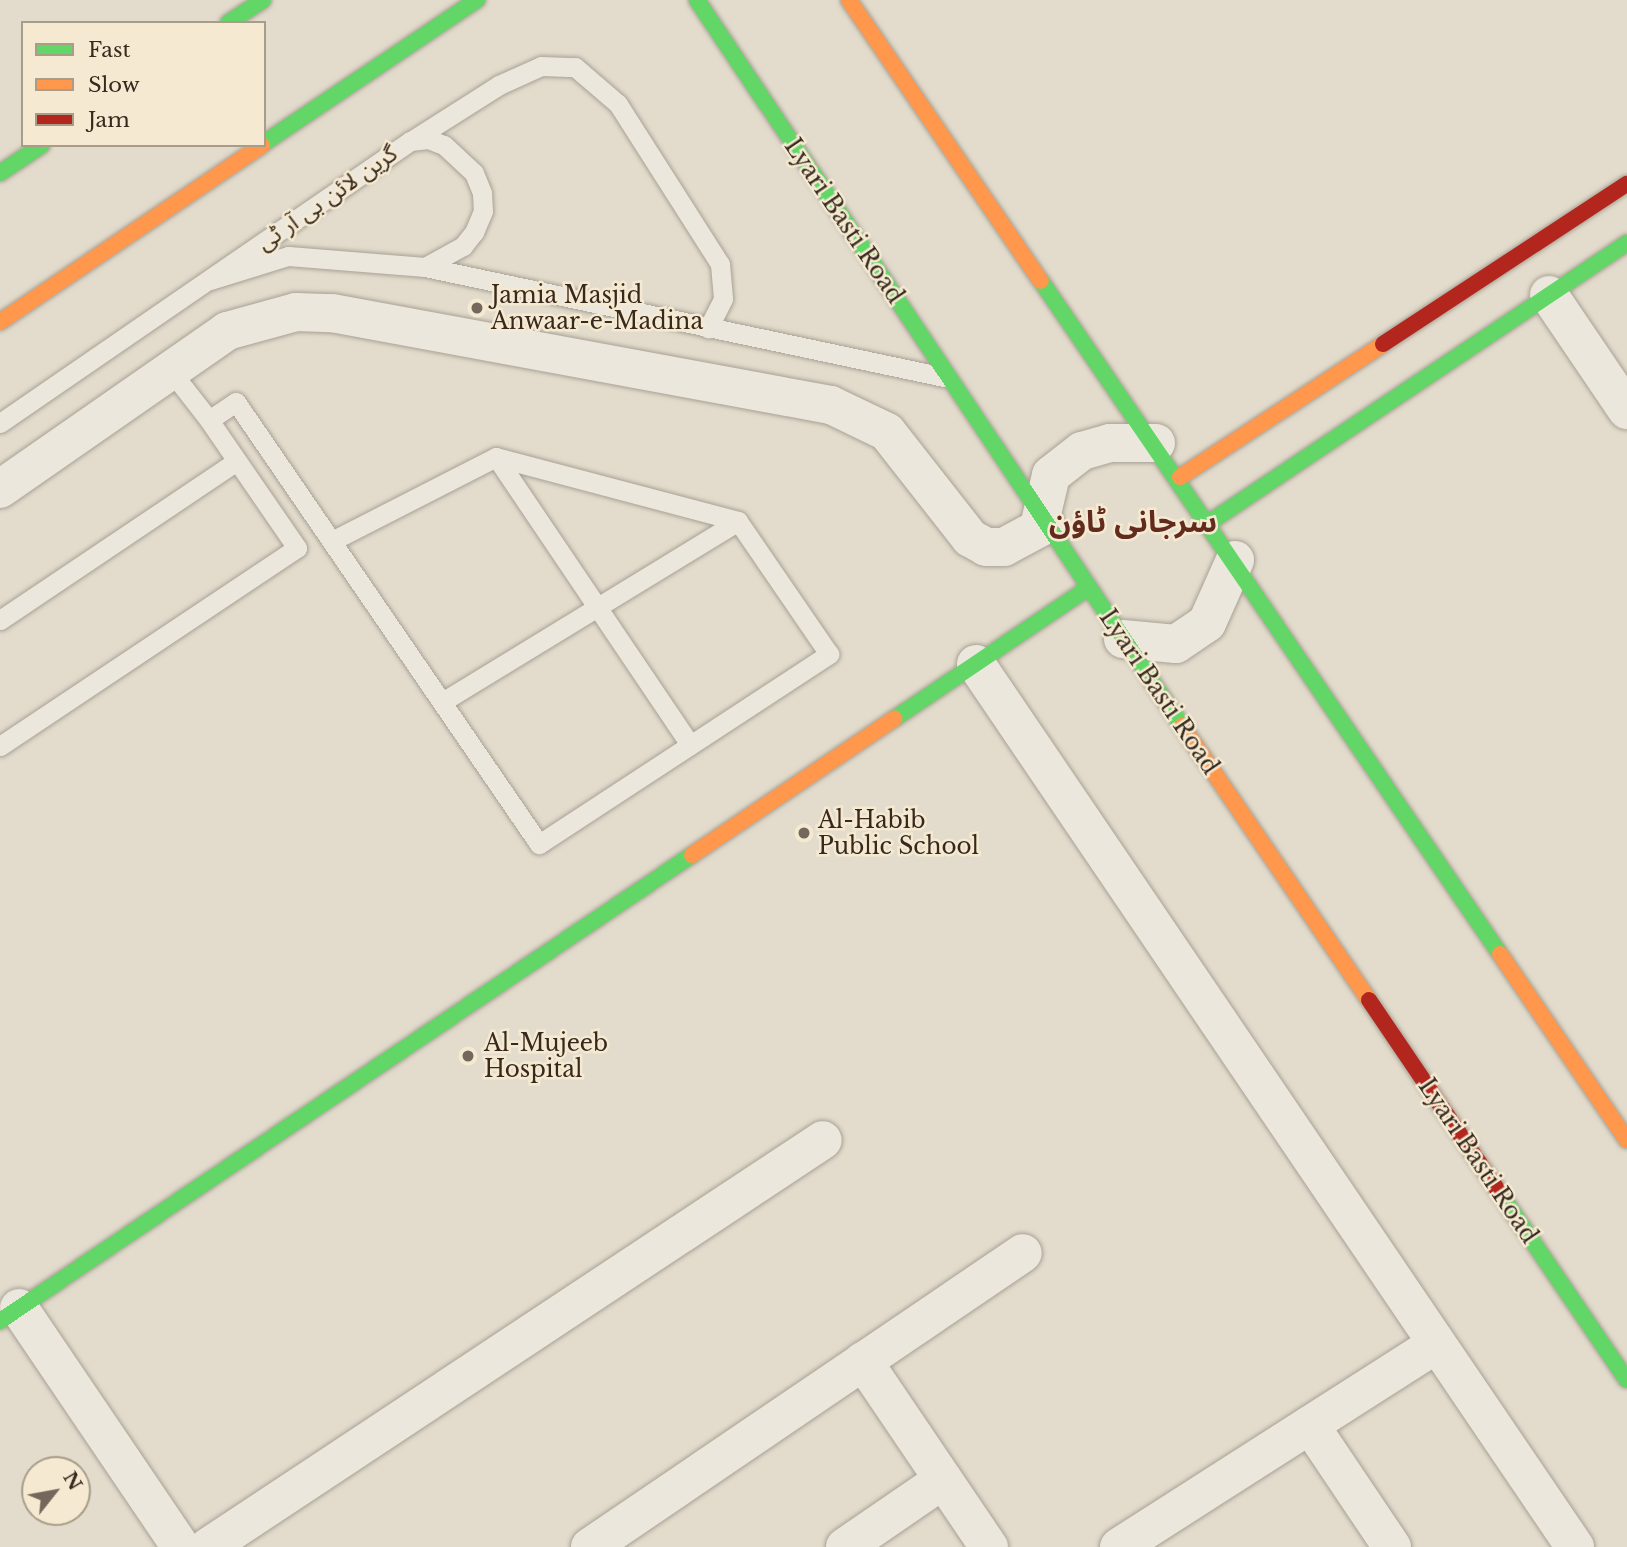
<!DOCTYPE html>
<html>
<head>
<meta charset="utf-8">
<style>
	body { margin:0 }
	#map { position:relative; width:1627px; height:1547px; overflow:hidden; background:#e3dccc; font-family:"Libre Baskerville","Noto Sans Arabic",serif }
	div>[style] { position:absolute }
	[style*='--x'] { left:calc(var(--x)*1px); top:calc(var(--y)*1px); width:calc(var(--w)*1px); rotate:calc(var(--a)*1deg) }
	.roads { filter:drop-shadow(0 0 2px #a8a195) drop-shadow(0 0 2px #a8a195) }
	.lane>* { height:19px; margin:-9.5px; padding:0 9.5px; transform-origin:9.5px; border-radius:9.5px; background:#ece7dd }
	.street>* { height:38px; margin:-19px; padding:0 19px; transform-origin:19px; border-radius:19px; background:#ece7dd }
	.fast>* { height:16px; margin:-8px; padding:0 8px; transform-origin:8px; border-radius:8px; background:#63d668 }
	.slow>* { height:16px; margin:-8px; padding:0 8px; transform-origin:8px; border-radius:8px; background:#ff974d }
	.jam>* { height:16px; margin:-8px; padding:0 8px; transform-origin:8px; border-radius:8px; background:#b3261e }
	.dots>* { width:19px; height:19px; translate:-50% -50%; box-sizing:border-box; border:4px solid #f5ead1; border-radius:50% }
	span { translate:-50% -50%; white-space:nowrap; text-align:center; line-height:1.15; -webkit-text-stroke:5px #f5ead1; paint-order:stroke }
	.street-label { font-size:23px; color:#37291e }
	.poi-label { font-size:23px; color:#37291e }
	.left { translate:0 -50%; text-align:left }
	.district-label { font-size:30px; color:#632b1e; font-weight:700 }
	.legend { position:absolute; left:21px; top:21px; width:245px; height:126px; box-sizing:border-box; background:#f5ead1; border:2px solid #a99d89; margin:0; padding:9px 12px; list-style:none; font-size:21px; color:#37291e }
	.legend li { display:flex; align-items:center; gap:14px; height:35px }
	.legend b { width:35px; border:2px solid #a99d89 }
	.north { position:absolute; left:21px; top:1456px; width:70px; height:70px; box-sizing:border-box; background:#f5ead1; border:2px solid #a99d89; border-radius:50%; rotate:59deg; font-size:19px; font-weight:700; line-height:28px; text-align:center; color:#37291e }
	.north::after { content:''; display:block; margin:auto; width:24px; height:32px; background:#73685b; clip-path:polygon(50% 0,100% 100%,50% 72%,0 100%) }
</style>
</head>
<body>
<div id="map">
	<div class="roads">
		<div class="lane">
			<i style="--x:414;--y:139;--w:101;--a:-32.4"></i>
			<i style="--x:499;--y:85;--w:46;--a:-24.3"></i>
			<i style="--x:541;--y:66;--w:34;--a:2"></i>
			<i style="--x:575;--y:67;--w:57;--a:40.7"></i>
			<i style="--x:618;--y:104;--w:190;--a:57.5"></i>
			<i style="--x:720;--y:264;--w:35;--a:85"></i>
			<i style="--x:723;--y:299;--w:33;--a:117"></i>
			<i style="--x:425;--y:267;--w:531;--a:11.97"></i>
			<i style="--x:170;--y:370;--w:63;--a:52"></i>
			<i style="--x:209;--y:420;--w:32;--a:-34"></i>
			<i style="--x:236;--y:402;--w:536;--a:55.57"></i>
			<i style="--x:539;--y:844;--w:347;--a:-33.2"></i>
			<i style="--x:829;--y:654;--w:161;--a:-124.4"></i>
			<i style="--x:738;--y:521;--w:250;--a:-165.2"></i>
			<i style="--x:496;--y:457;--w:184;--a:152.9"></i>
			<i style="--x:0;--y:423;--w:498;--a:-34.5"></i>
			<i style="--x:410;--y:141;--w:18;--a:-6"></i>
			<i style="--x:428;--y:139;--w:17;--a:21"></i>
			<i style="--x:444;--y:145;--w:41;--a:43"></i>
			<i style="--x:474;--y:173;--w:22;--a:68"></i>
			<i style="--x:482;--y:193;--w:18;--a:87"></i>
			<i style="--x:483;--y:211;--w:23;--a:113"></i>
			<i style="--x:474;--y:232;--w:18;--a:128"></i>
			<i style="--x:463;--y:246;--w:43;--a:151.1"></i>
			<i style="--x:425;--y:267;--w:137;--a:-175.4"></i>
			<i style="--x:288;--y:256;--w:82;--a:162.9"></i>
			<i style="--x:496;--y:457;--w:347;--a:56"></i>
			<i style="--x:0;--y:620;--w:285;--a:-33.9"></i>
			<i style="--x:442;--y:702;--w:347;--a:-31.4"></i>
			<i style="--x:0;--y:746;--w:357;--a:-33.7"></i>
			<i style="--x:297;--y:548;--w:155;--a:-124.5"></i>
		</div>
		<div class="street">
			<i style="--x:1549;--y:295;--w:139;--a:55.9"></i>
			<i style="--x:0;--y:489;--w:277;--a:-34.8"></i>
			<i style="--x:227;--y:331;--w:72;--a:-15.4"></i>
			<i style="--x:296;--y:312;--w:36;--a:2"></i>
			<i style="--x:332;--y:313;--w:507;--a:10.45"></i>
			<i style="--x:831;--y:405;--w:62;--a:25.7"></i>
			<i style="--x:887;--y:432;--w:135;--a:51.9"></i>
			<i style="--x:970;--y:538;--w:18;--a:29"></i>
			<i style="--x:986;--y:547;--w:18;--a:0"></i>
			<i style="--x:1004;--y:547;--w:47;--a:-28.2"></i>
			<i style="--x:1041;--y:518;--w:44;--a:-76.9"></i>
			<i style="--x:1051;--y:475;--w:39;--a:-38"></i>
			<i style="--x:1082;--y:451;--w:29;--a:-16"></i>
			<i style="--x:1110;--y:443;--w:46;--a:0"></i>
			<i style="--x:1123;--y:639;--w:53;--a:5.4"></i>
			<i style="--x:1176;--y:644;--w:37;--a:-34"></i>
			<i style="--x:1207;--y:623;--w:69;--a:-66"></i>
			<i style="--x:976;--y:664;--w:1067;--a:55.85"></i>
			<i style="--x:19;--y:1308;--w:289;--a:55.9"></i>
			<i style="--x:863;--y:1361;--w:225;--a:55.9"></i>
			<i style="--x:1310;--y:1425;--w:147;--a:56.1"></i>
			<i style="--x:208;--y:1547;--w:737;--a:-33.5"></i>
			<i style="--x:590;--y:1547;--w:523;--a:-34.18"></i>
			<i style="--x:845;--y:1547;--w:119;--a:-34.4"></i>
			<i style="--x:1119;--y:1547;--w:377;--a:-32.6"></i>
		</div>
		<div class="fast">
			<i style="--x:697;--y:0;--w:873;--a:56.26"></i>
			<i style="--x:228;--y:23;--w:42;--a:-33.3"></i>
			<i style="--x:264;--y:143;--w:257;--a:-33.9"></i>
			<i style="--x:0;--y:173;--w:50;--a:-33.7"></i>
			<i style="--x:1041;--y:281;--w:815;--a:55.71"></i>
			<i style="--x:1210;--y:522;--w:502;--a:-33.79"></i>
			<i style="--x:894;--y:719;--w:234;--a:-34"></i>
			<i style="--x:1499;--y:1192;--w:227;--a:55.8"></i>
			<i style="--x:0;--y:1321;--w:834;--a:-33.96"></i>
		</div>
		<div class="slow">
			<i style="--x:849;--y:0;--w:340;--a:55.7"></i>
			<i style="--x:0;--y:322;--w:316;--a:-34"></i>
			<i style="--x:1180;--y:477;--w:243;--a:-33.2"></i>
			<i style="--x:1182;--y:726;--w:332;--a:55.7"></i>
			<i style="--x:692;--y:855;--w:244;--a:-34"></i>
			<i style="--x:1500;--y:954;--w:225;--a:55.7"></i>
		</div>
		<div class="jam">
			<i style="--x:1383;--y:344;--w:292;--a:-33.3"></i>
			<i style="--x:1369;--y:1000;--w:232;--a:55.9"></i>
		</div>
	</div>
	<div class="dots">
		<i style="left:477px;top:308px;background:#73685b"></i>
		<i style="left:804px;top:833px;background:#73685b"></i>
		<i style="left:468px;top:1056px;background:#73685b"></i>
	</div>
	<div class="street-label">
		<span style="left:327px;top:198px;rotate:-35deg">گرین لائن بی آر ٹی</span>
		<span style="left:844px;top:221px;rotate:56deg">Lyari Basti Road</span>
		<span style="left:1159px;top:692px;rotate:56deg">Lyari Basti Road</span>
		<span style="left:1478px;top:1161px;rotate:56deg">Lyari Basti Road</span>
	</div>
	<div class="poi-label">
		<span class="left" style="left:491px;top:308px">Jamia Masjid<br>Anwaar-e-Madina</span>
		<span class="left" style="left:818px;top:833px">Al-Habib<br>Public School</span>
		<span class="left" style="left:484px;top:1056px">Al-Mujeeb<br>Hospital</span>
	</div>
	<div class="district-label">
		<span style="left:1133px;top:522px">سرجانی ٹاؤن</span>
	</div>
	<ul class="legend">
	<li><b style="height:9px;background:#63d668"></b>Fast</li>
	<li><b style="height:9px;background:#ff974d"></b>Slow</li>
	<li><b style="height:9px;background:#b3261e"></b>Jam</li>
	</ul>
	<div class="north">N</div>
</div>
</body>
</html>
